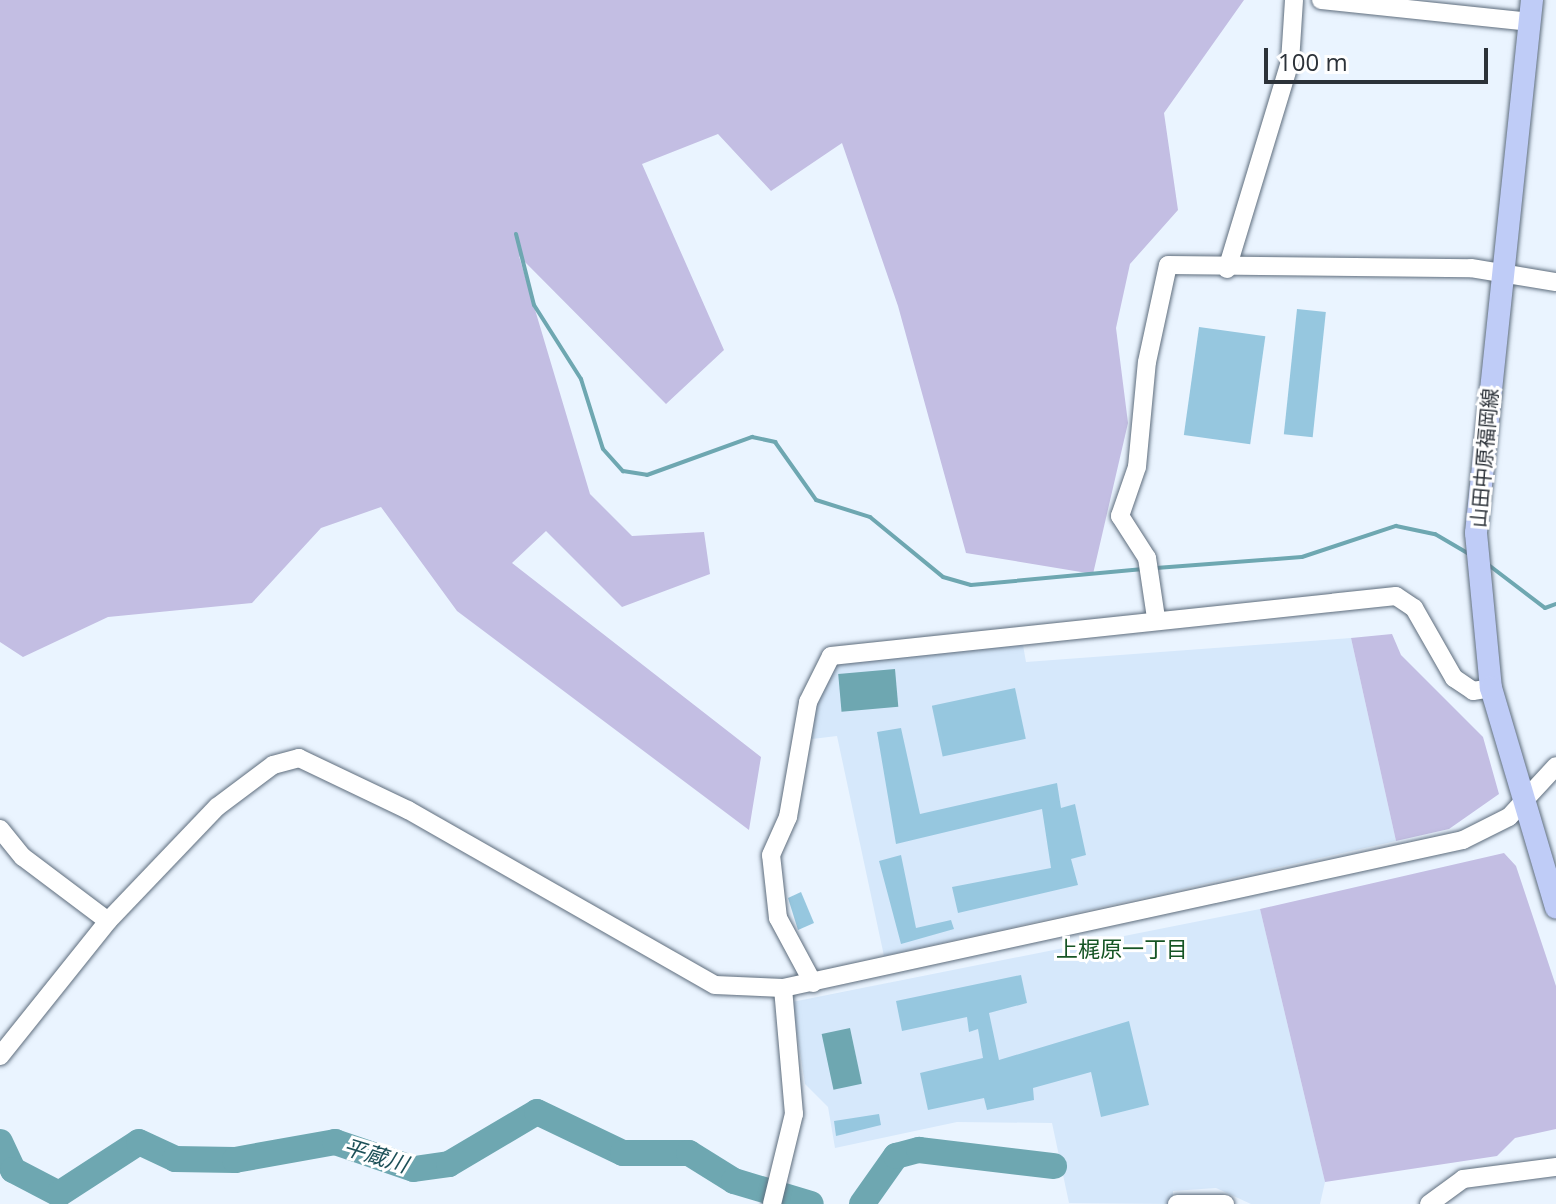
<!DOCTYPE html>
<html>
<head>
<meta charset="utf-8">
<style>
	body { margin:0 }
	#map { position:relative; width:1556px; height:1204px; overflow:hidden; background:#eaf4ff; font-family:"Open Sans","Noto Sans JP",sans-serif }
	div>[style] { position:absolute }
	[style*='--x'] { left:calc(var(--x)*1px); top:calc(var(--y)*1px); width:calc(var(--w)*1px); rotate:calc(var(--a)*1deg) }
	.built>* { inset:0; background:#d6e8fb }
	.green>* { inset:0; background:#c3bee3 }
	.water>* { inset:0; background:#6ea7b1; transform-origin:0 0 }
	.stream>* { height:4px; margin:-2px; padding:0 2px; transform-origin:2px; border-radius:2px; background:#6ea7b1 }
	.river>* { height:26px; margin:-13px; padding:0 13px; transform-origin:13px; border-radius:13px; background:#6ea7b1 }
	.building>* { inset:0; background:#96c7df; transform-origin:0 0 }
	.roads { filter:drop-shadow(0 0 2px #5e6d7d) drop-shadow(0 0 2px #5e6d7d) }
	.minor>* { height:18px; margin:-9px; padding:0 9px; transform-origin:9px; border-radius:9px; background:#fff }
	.major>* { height:22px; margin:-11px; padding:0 11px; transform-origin:11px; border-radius:11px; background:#bfccf7 }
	span { translate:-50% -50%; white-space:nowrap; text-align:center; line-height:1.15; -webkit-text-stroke:6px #fff; paint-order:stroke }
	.street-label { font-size:20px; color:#2c3239 }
	.neighbourhood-label { font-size:22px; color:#165525 }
	.water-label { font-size:22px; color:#1d5058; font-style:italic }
	.scale { position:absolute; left:1264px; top:48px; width:224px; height:36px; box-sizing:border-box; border:4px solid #2c3239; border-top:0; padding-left:10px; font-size:24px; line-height:28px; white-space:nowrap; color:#2c3239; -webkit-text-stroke:6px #fff; paint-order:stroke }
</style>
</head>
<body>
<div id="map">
	<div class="built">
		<i style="clip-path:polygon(1351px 638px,1396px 841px,884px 956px,837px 736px,812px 739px,816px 695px,831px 662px,1023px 645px,1026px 662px)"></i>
		<i style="clip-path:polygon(1260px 909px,1325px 1182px,1320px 1204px,1251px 1204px,1216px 1188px,1173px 1191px,1173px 1204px,1069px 1203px,1052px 1123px,957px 1122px,835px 1148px,828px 1107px,805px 1084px,792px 1002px)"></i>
	</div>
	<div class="green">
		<i style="clip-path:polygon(0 0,1244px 0,1164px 113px,1178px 210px,1130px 264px,1116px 328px,1128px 423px,1093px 574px,966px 553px,898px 306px,842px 143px,771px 191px,718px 134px,642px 164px,724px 350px,666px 404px,519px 256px,590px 494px,632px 536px,704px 532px,710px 574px,622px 607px,546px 531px,512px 563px,761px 757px,749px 830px,457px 611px,381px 507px,321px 528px,252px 603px,108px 617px,23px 657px,0 642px)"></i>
		<i style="clip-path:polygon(1392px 634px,1401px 655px,1483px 737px,1499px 794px,1449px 829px,1396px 841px,1351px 638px)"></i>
		<i style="clip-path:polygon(1504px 853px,1516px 866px,1556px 986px,1556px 1129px,1515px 1138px,1497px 1156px,1325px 1182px,1260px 909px)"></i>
	</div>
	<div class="water">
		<i style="left:895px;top:669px;width:38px;height:57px;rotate:85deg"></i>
		<i style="left:850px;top:1028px;width:57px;height:29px;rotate:78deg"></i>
	</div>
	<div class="stream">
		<i style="--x:516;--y:234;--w:73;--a:75.8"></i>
		<i style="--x:534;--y:305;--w:88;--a:57.6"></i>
		<i style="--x:581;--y:379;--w:73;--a:72.6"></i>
		<i style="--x:603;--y:449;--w:30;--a:48"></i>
		<i style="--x:623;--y:471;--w:24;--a:9"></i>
		<i style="--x:647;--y:475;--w:112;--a:-19.9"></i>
		<i style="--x:752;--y:437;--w:24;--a:12"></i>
		<i style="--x:775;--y:442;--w:71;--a:54.7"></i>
		<i style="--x:816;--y:500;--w:57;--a:17.5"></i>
		<i style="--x:870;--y:517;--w:94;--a:39.4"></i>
		<i style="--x:943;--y:577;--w:29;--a:16"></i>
		<i style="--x:971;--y:585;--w:173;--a:-5.3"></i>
		<i style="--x:1486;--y:563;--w:74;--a:37.3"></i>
		<i style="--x:1545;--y:608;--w:12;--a:-20"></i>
		<i style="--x:1156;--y:568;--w:146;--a:-4.3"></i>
		<i style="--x:1302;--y:557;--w:99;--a:-18.3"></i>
		<i style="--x:1396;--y:526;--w:40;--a:12"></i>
		<i style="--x:1435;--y:534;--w:42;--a:30.3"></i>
	</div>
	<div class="river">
		<i style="--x:0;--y:1142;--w:31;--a:65"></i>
		<i style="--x:13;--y:1170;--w:52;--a:27.6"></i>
		<i style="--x:59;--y:1194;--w:95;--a:-33"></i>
		<i style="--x:139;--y:1142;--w:40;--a:25"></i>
		<i style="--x:175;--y:1159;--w:60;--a:1"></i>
		<i style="--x:235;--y:1160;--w:102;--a:-10.2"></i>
		<i style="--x:335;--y:1142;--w:83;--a:18.9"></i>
		<i style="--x:414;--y:1169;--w:35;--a:-8"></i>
		<i style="--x:449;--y:1164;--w:102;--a:-30.6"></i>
		<i style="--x:537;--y:1112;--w:95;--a:25.5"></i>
		<i style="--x:623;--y:1153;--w:66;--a:0"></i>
		<i style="--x:689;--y:1153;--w:53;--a:31.9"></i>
		<i style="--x:734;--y:1181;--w:80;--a:16.6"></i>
		<i style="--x:862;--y:1204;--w:59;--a:-54.7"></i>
		<i style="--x:896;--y:1156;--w:24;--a:-15"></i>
		<i style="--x:919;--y:1150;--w:136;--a:6.8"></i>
	</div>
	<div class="building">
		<i style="left:1297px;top:309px;width:29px;height:126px;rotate:6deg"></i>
		<i style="left:1199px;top:327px;width:67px;height:109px;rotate:8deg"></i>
		<i style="left:1015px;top:688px;width:52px;height:85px;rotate:78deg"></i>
		<i style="clip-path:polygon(901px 728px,920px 814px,1057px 783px,1061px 808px,1075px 804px,1086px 855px,1071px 859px,1078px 885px,958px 913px,952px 887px,1051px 868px,1042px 809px,896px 844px,877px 732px)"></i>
		<i style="clip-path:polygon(901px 855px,916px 928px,951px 920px,954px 929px,901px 944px,879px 861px)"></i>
		<i style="clip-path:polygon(801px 892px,814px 923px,798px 930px,788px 898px)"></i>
		<i style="clip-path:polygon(1021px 975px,1027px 1003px,989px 1013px,999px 1060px,1129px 1021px,1149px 1105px,1101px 1117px,1091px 1072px,1033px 1088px,1034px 1100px,987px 1110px,984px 1098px,928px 1110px,920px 1073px,983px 1058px,978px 1029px,969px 1032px,967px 1017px,902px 1031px,896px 1001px)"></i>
		<i style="clip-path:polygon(879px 1114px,881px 1125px,836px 1136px,834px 1121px)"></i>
	</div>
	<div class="roads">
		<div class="minor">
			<i style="--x:1321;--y:0;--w:209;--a:6"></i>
			<i style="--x:1227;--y:269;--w:216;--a:-73.1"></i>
			<i style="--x:1290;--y:62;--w:62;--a:-86.3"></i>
			<i style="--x:1156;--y:618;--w:61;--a:-98.5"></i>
			<i style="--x:1147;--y:558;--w:50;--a:-122.7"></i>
			<i style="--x:1120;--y:516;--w:52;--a:-70.9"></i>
			<i style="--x:1137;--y:467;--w:105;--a:-84.6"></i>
			<i style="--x:1147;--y:362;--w:99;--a:-77.8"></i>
			<i style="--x:1168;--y:265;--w:303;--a:0.6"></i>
			<i style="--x:1471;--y:268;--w:86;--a:9.4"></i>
			<i style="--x:0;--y:829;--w:36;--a:51"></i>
			<i style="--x:23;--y:857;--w:106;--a:37"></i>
			<i style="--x:813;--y:983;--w:74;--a:-118.3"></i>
			<i style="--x:778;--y:918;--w:63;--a:-96.3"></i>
			<i style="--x:771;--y:855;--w:42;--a:-65.9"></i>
			<i style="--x:788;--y:817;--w:117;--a:-80.1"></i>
			<i style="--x:808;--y:702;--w:51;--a:-63.4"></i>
			<i style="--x:831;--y:656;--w:568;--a:-6.06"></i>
			<i style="--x:1396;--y:596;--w:22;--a:34"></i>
			<i style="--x:1414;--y:608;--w:81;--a:60.3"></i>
			<i style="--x:1454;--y:678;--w:23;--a:34"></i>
			<i style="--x:1473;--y:691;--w:18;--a:-9"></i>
			<i style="--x:0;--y:1056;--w:173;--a:-51.3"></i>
			<i style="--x:108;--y:921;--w:158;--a:-46.3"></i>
			<i style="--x:217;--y:807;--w:70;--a:-36.9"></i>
			<i style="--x:273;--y:765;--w:27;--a:-15"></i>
			<i style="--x:299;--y:758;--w:121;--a:25.5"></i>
			<i style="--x:408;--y:810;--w:353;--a:29.7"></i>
			<i style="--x:715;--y:985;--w:68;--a:2.5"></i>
			<i style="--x:783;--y:988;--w:696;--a:-12.28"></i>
			<i style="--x:1463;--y:840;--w:51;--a:-26.6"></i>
			<i style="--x:1509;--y:817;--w:69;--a:-47.3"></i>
			<i style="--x:772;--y:1204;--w:93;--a:-76.3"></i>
			<i style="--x:794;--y:1114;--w:126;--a:-95"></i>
			<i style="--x:1177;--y:1204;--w:48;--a:0"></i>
			<i style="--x:1429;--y:1204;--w:42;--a:-36.3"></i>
			<i style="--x:1463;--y:1179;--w:94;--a:-7.4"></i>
		</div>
		<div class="major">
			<i style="--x:1532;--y:0;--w:536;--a:96"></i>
			<i style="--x:1476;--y:533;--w:156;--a:84.5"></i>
			<i style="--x:1491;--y:688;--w:229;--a:73.5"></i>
		</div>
	</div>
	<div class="street-label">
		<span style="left:1484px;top:458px;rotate:-85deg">山田中原福岡線</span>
	</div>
	<div class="neighbourhood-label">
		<span style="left:1122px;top:949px">上梶原一丁目</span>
	</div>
	<div class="water-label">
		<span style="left:376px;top:1155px;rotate:17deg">平蔵川</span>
	</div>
	<div class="scale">100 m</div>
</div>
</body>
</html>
